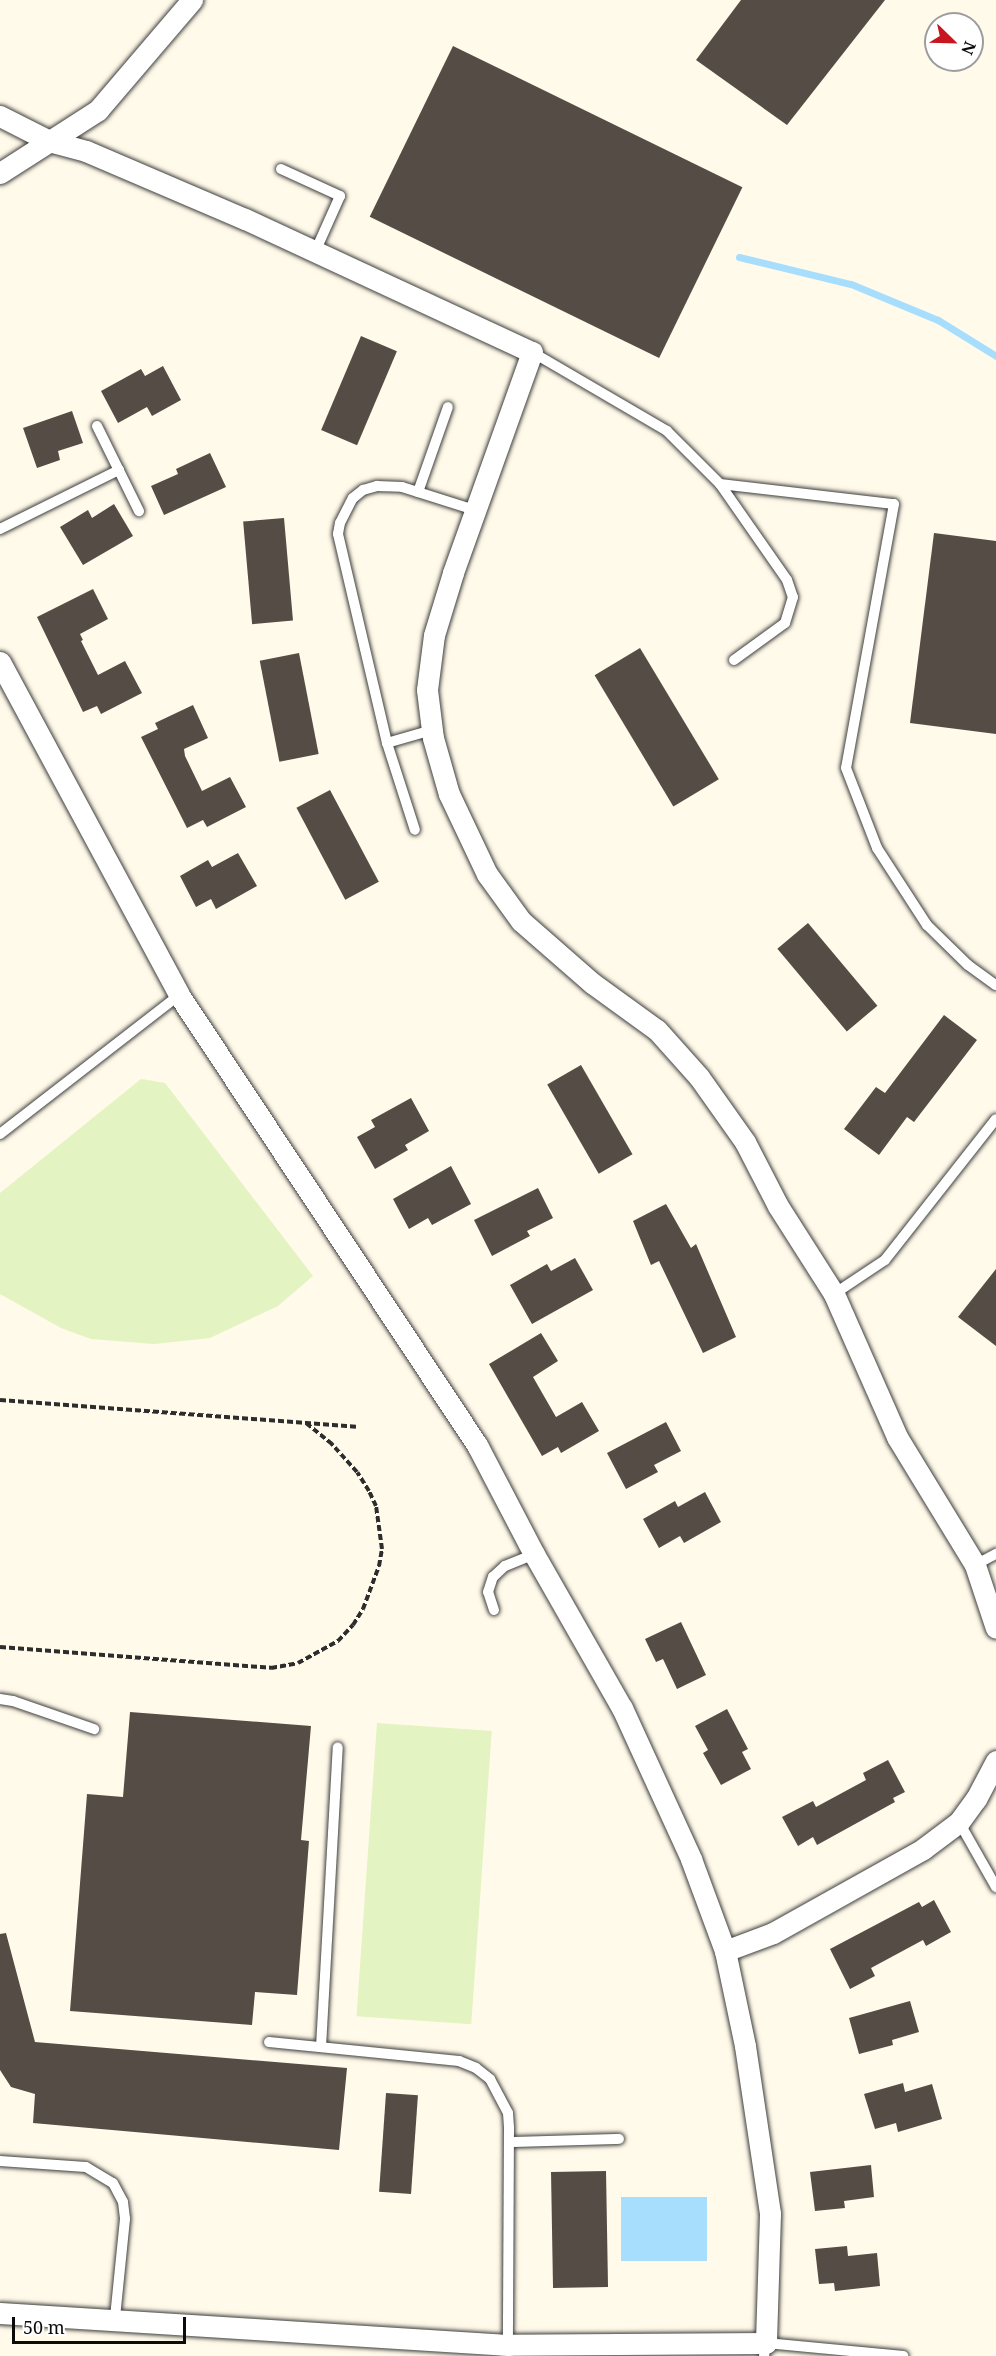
<!DOCTYPE html>
<html>
<head>
<meta charset="utf-8">
<style>
	body { margin:0 }
	#map { position:relative; width:996px; height:2356px; overflow:hidden; background:#fffae9; font-family:"Noto Serif",serif }
	div>[style] { position:absolute }
	[style*='--x'] { left:calc(var(--x)*1px); top:calc(var(--y)*1px); width:calc(var(--w)*1px); rotate:calc(var(--a)*1deg) }
	.pitch>* { inset:0; background:#e3f3c2; transform-origin:0 0 }
	.water>* { inset:0; background:#a7defd; transform-origin:0 0 }
	.stream>* { height:7px; margin:-3.5px; padding:0 3.5px; transform-origin:3.5px; border-radius:3.5px; background:#a7defd }
	.building>* { inset:0; background:#554c46; transform-origin:0 0 }
	.path>* { height:4px; margin-top:-2px; transform-origin:0; background:repeating-linear-gradient(90deg,#2d2d2d 0 6px,transparent 0 9px) }
	.roads { filter:drop-shadow(0 0 2px #3e3e3e) drop-shadow(0 0 2px #3e3e3e) }
	.service>* { height:10px; margin:-5px; padding:0 5px; transform-origin:5px; border-radius:5px; background:#fff }
	.minor>* { height:21px; margin:-10.5px; padding:0 10.5px; transform-origin:10.5px; border-radius:10.5px; background:#fff }
	span { translate:-50% -50%; white-space:nowrap; text-align:center; line-height:1.15; -webkit-text-stroke:6px #fff; paint-order:stroke }
	.north { position:absolute; left:924px; top:12px; width:60px; height:60px; box-sizing:border-box; background:#fff; border:2px solid #9d9d9d; border-radius:50%; rotate:113deg; font-size:16px; font-weight:700; line-height:24px; text-align:center; color:#0b0b0b }
	.north::after { content:''; display:block; margin:auto; width:21px; height:27px; background:#c81620; clip-path:polygon(50% 0,100% 100%,50% 72%,0 100%) }
	.scale { position:absolute; left:12px; top:2317px; width:174px; height:27px; box-sizing:border-box; border:3px solid #0b0b0b; border-top:0; padding-left:8px; font-size:18px; line-height:21px; white-space:nowrap; color:#0b0b0b; -webkit-text-stroke:4px #fff; paint-order:stroke }
</style>
</head>
<body>
<div id="map">
	<div class="pitch">
		<i style="clip-path:polygon(141px 1079px,165px 1083px,313px 1276px,278px 1306px,210px 1338px,154px 1344px,91px 1339px,61px 1328px,0 1294px,0 1193px)"></i>
		<i style="left:377px;top:1723px;width:115px;height:294px;rotate:4deg"></i>
	</div>
	<div class="water">
		<i style="left:707px;top:2197px;width:64px;height:86px;rotate:90deg"></i>
	</div>
	<div class="stream">
		<i style="--x:739;--y:257;--w:115;--a:13.6"></i>
		<i style="--x:851;--y:284;--w:94;--a:22.5"></i>
		<i style="--x:938;--y:320;--w:68;--a:31.8"></i>
	</div>
	<div class="building">
		<i style="clip-path:polygon(741px 0,885px 0,787px 125px,696px 60px)"></i>
		<i style="left:453px;top:46px;width:322px;height:190px;rotate:26deg"></i>
		<i style="left:361px;top:336px;width:39px;height:102px;rotate:23deg"></i>
		<i style="clip-path:polygon(163px 366px,181px 400px,152px 416px,147px 407px,118px 423px,101px 391px,141px 369px,145px 376px)"></i>
		<i style="clip-path:polygon(72px 411px,83px 443px,58px 451px,60px 460px,37px 468px,23px 428px)"></i>
		<i style="clip-path:polygon(210px 453px,226px 487px,164px 515px,151px 486px,178px 474px,176px 469px)"></i>
		<i style="clip-path:polygon(114px 504px,133px 536px,83px 565px,60px 527px,88px 510px,92px 518px)"></i>
		<i style="left:284px;top:518px;width:103px;height:41px;rotate:85deg"></i>
		<i style="clip-path:polygon(934px 533px,996px 541px,996px 734px,910px 723px)"></i>
		<i style="clip-path:polygon(93px 589px,108px 619px,80px 634px,83px 640px,81px 641px,98px 675px,125px 661px,142px 693px,101px 714px,97px 706px,83px 712px,37px 617px)"></i>
		<i style="left:640px;top:648px;width:153px;height:53px;rotate:59deg"></i>
		<i style="left:299px;top:653px;width:103px;height:40px;rotate:79deg"></i>
		<i style="clip-path:polygon(193px 705px,208px 738px,184px 749px,185px 756px,202px 791px,230px 777px,246px 807px,207px 827px,203px 820px,187px 828px,141px 737px,158px 729px,155px 723px)"></i>
		<i style="left:330px;top:790px;width:104px;height:38px;rotate:62deg"></i>
		<i style="clip-path:polygon(238px 853px,257px 886px,216px 909px,211px 899px,196px 907px,180px 876px,208px 860px,212px 867px)"></i>
		<i style="left:808px;top:923px;width:108px;height:40px;rotate:50deg"></i>
		<i style="clip-path:polygon(944px 1015px,977px 1040px,914px 1122px,907px 1117px,879px 1155px,844px 1129px,876px 1087px,885px 1093px)"></i>
		<i style="left:581px;top:1065px;width:103px;height:39px;rotate:60deg"></i>
		<i style="clip-path:polygon(411px 1098px,429px 1131px,405px 1145px,408px 1150px,375px 1169px,357px 1137px,375px 1127px,371px 1120px)"></i>
		<i style="clip-path:polygon(451px 1166px,471px 1204px,432px 1225px,428px 1218px,409px 1229px,393px 1199px)"></i>
		<i style="clip-path:polygon(538px 1188px,553px 1218px,527px 1231px,530px 1236px,492px 1256px,474px 1220px)"></i>
		<i style="clip-path:polygon(666px 1204px,691px 1248px,696px 1244px,736px 1337px,703px 1353px,659px 1261px,651px 1265px,633px 1221px)"></i>
		<i style="clip-path:polygon(575px 1258px,593px 1290px,532px 1324px,510px 1285px,547px 1264px,551px 1271px)"></i>
		<i style="clip-path:polygon(996px 1269px,996px 1346px,958px 1317px)"></i>
		<i style="clip-path:polygon(541px 1333px,558px 1361px,533px 1377px,556px 1417px,582px 1402px,599px 1431px,561px 1453px,558px 1447px,542px 1456px,489px 1364px)"></i>
		<i style="clip-path:polygon(666px 1422px,681px 1451px,654px 1465px,658px 1472px,626px 1489px,607px 1453px)"></i>
		<i style="clip-path:polygon(705px 1492px,721px 1522px,684px 1543px,680px 1536px,659px 1548px,643px 1519px,675px 1501px,678px 1507px)"></i>
		<i style="clip-path:polygon(681px 1622px,706px 1675px,677px 1689px,663px 1659px,656px 1662px,645px 1639px)"></i>
		<i style="clip-path:polygon(727px 1709px,748px 1749px,742px 1752px,751px 1769px,721px 1785px,703px 1753px,708px 1750px,695px 1726px)"></i>
		<i style="clip-path:polygon(130px 1712px,311px 1726px,301px 1840px,309px 1841px,297px 1995px,255px 1992px,252px 2025px,70px 2011px,87px 1794px,123px 1797px)"></i>
		<i style="clip-path:polygon(888px 1760px,905px 1792px,893px 1798px,895px 1802px,817px 1845px,813px 1837px,798px 1846px,782px 1817px,813px 1801px,816px 1807px,866px 1780px,863px 1773px)"></i>
		<i style="clip-path:polygon(934px 1900px,951px 1932px,926px 1946px,923px 1940px,871px 1968px,875px 1976px,850px 1989px,830px 1949px,919px 1902px,922px 1907px)"></i>
		<i style="clip-path:polygon(6px 1933px,35px 2042px,347px 2068px,339px 2150px,33px 2123px,35px 2094px,11px 2087px,0 2070px,0 1934px)"></i>
		<i style="clip-path:polygon(910px 2001px,919px 2032px,892px 2040px,893px 2045px,859px 2054px,849px 2018px)"></i>
		<i style="clip-path:polygon(903px 2083px,905px 2092px,932px 2084px,942px 2119px,898px 2132px,896px 2123px,875px 2129px,864px 2094px)"></i>
		<i style="left:386px;top:2093px;width:32px;height:99px;rotate:4deg"></i>
		<i style="clip-path:polygon(871px 2165px,874px 2197px,844px 2201px,845px 2208px,815px 2211px,810px 2172px)"></i>
		<i style="left:606px;top:2171px;width:116px;height:55px;rotate:89deg"></i>
		<i style="clip-path:polygon(847px 2246px,848px 2256px,877px 2253px,880px 2286px,835px 2291px,834px 2283px,819px 2284px,815px 2249px)"></i>
	</div>
	<div class="path">
		<i style="--x:0;--y:1400;--w:357;--a:4.3"></i>
		<i style="--x:0;--y:1647;--w:272;--a:4.4"></i>
		<i style="--x:271;--y:1668;--w:27;--a:-10"></i>
		<i style="--x:298;--y:1663;--w:46;--a:-28.8"></i>
		<i style="--x:338;--y:1641;--w:22;--a:-47"></i>
		<i style="--x:353;--y:1625;--w:19;--a:-58"></i>
		<i style="--x:363;--y:1609;--w:46;--a:-69.6"></i>
		<i style="--x:379;--y:1566;--w:17;--a:-80"></i>
		<i style="--x:382;--y:1549;--w:43;--a:-97.9"></i>
		<i style="--x:376;--y:1506;--w:17;--a:-115"></i>
		<i style="--x:369;--y:1491;--w:22;--a:-122"></i>
		<i style="--x:357;--y:1472;--w:38;--a:-132"></i>
		<i style="--x:332;--y:1444;--w:33;--a:-141"></i>
	</div>
	<div class="roads">
		<div class="service">
			<i style="--x:281;--y:169;--w:65;--a:24.6"></i>
			<i style="--x:340;--y:196;--w:61;--a:114.1"></i>
			<i style="--x:532;--y:352;--w:156;--a:30.3"></i>
			<i style="--x:667;--y:431;--w:75;--a:45"></i>
			<i style="--x:720;--y:484;--w:175;--a:6.6"></i>
			<i style="--x:894;--y:504;--w:268;--a:100.3"></i>
			<i style="--x:846;--y:768;--w:86;--a:68.8"></i>
			<i style="--x:877;--y:848;--w:92;--a:57"></i>
			<i style="--x:927;--y:925;--w:57;--a:44.3"></i>
			<i style="--x:968;--y:965;--w:34;--a:36"></i>
			<i style="--x:97;--y:426;--w:95;--a:63.7"></i>
			<i style="--x:720;--y:484;--w:117;--a:55.1"></i>
			<i style="--x:787;--y:580;--w:18;--a:71"></i>
			<i style="--x:793;--y:597;--w:27;--a:107"></i>
			<i style="--x:785;--y:623;--w:63;--a:144"></i>
			<i style="--x:418;--y:492;--w:90;--a:-70.6"></i>
			<i style="--x:0;--y:529;--w:133;--a:-26.4"></i>
			<i style="--x:432;--y:730;--w:47;--a:163.9"></i>
			<i style="--x:387;--y:743;--w:215;--a:-103.2"></i>
			<i style="--x:338;--y:534;--w:11;--a:-80"></i>
			<i style="--x:340;--y:523;--w:28;--a:-63"></i>
			<i style="--x:353;--y:498;--w:13;--a:-39"></i>
			<i style="--x:363;--y:490;--w:15;--a:-16"></i>
			<i style="--x:377;--y:486;--w:25;--a:2"></i>
			<i style="--x:402;--y:487;--w:77;--a:17.5"></i>
			<i style="--x:387;--y:743;--w:91;--a:72.2"></i>
			<i style="--x:0;--y:1134;--w:227;--a:-37.8"></i>
			<i style="--x:834;--y:1294;--w:61;--a:-33.7"></i>
			<i style="--x:885;--y:1260;--w:179;--a:-51.8"></i>
			<i style="--x:975;--y:1565;--w:24;--a:-28"></i>
			<i style="--x:494;--y:1610;--w:19;--a:-108"></i>
			<i style="--x:488;--y:1592;--w:16;--a:-72"></i>
			<i style="--x:493;--y:1577;--w:16;--a:-43"></i>
			<i style="--x:505;--y:1566;--w:31;--a:-22"></i>
			<i style="--x:0;--y:1699;--w:13;--a:9"></i>
			<i style="--x:13;--y:1701;--w:86;--a:19.1"></i>
			<i style="--x:959;--y:1822;--w:75;--a:60.4"></i>
			<i style="--x:269;--y:2042;--w:191;--a:5.7"></i>
			<i style="--x:459;--y:2061;--w:18;--a:22"></i>
			<i style="--x:476;--y:2068;--w:18;--a:38"></i>
			<i style="--x:490;--y:2079;--w:38;--a:62"></i>
			<i style="--x:508;--y:2113;--w:15;--a:86"></i>
			<i style="--x:509;--y:2128;--w:217;--a:90.3"></i>
			<i style="--x:321;--y:2047;--w:300;--a:-86.8"></i>
			<i style="--x:510;--y:2142;--w:109;--a:-1.6"></i>
			<i style="--x:0;--y:2161;--w:86;--a:4"></i>
			<i style="--x:86;--y:2167;--w:31;--a:31"></i>
			<i style="--x:113;--y:2183;--w:21;--a:62"></i>
			<i style="--x:123;--y:2202;--w:17;--a:83"></i>
			<i style="--x:125;--y:2219;--w:100;--a:95.8"></i>
			<i style="--x:764;--y:2356;--w:13;--a:-81"></i>
			<i style="--x:766;--y:2343;--w:138;--a:5.4"></i>
		</div>
		<div class="minor">
			<i style="--x:0;--y:116;--w:55;--a:27"></i>
			<i style="--x:49;--y:141;--w:38;--a:15"></i>
			<i style="--x:86;--y:151;--w:173;--a:23.2"></i>
			<i style="--x:245;--y:219;--w:316;--a:24.9"></i>
			<i style="--x:532;--y:352;--w:235;--a:109.7"></i>
			<i style="--x:453;--y:573;--w:65;--a:107"></i>
			<i style="--x:434;--y:635;--w:55;--a:97.3"></i>
			<i style="--x:427;--y:690;--w:48;--a:82.9"></i>
			<i style="--x:433;--y:738;--w:58;--a:74.1"></i>
			<i style="--x:449;--y:794;--w:89;--a:64.6"></i>
			<i style="--x:487;--y:874;--w:58;--a:54.1"></i>
			<i style="--x:521;--y:921;--w:94;--a:41.1"></i>
			<i style="--x:592;--y:983;--w:80;--a:35.9"></i>
			<i style="--x:657;--y:1030;--w:63;--a:48.2"></i>
			<i style="--x:699;--y:1077;--w:80;--a:54.7"></i>
			<i style="--x:745;--y:1142;--w:72;--a:62.7"></i>
			<i style="--x:778;--y:1206;--w:104;--a:57.5"></i>
			<i style="--x:834;--y:1294;--w:156;--a:66.2"></i>
			<i style="--x:897;--y:1437;--w:150;--a:58.6"></i>
			<i style="--x:975;--y:1565;--w:66;--a:71.6"></i>
			<i style="--x:0;--y:173;--w:117;--a:-32.7"></i>
			<i style="--x:98;--y:110;--w:145;--a:-49.5"></i>
			<i style="--x:0;--y:662;--w:378;--a:61.7"></i>
			<i style="--x:179;--y:995;--w:540;--a:56.49"></i>
			<i style="--x:477;--y:1445;--w:123;--a:62.4"></i>
			<i style="--x:534;--y:1554;--w:177;--a:60.3"></i>
			<i style="--x:622;--y:1708;--w:166;--a:65.4"></i>
			<i style="--x:691;--y:1859;--w:98;--a:69.7"></i>
			<i style="--x:725;--y:1951;--w:97;--a:78.1"></i>
			<i style="--x:745;--y:2046;--w:170;--a:81.5"></i>
			<i style="--x:770;--y:2214;--w:129;--a:91.8"></i>
			<i style="--x:766;--y:2343;--w:258;--a:179.6"></i>
			<i style="--x:508;--y:2345;--w:509;--a:-176.4"></i>
			<i style="--x:725;--y:1951;--w:51;--a:-20.6"></i>
			<i style="--x:773;--y:1933;--w:172;--a:-29.2"></i>
			<i style="--x:923;--y:1849;--w:45;--a:-36.9"></i>
			<i style="--x:959;--y:1822;--w:29;--a:-54"></i>
			<i style="--x:976;--y:1799;--w:43;--a:-62.2"></i>
		</div>
	</div>
	<div class="north">N</div>
	<div class="scale">50 m</div>
</div>
</body>
</html>
